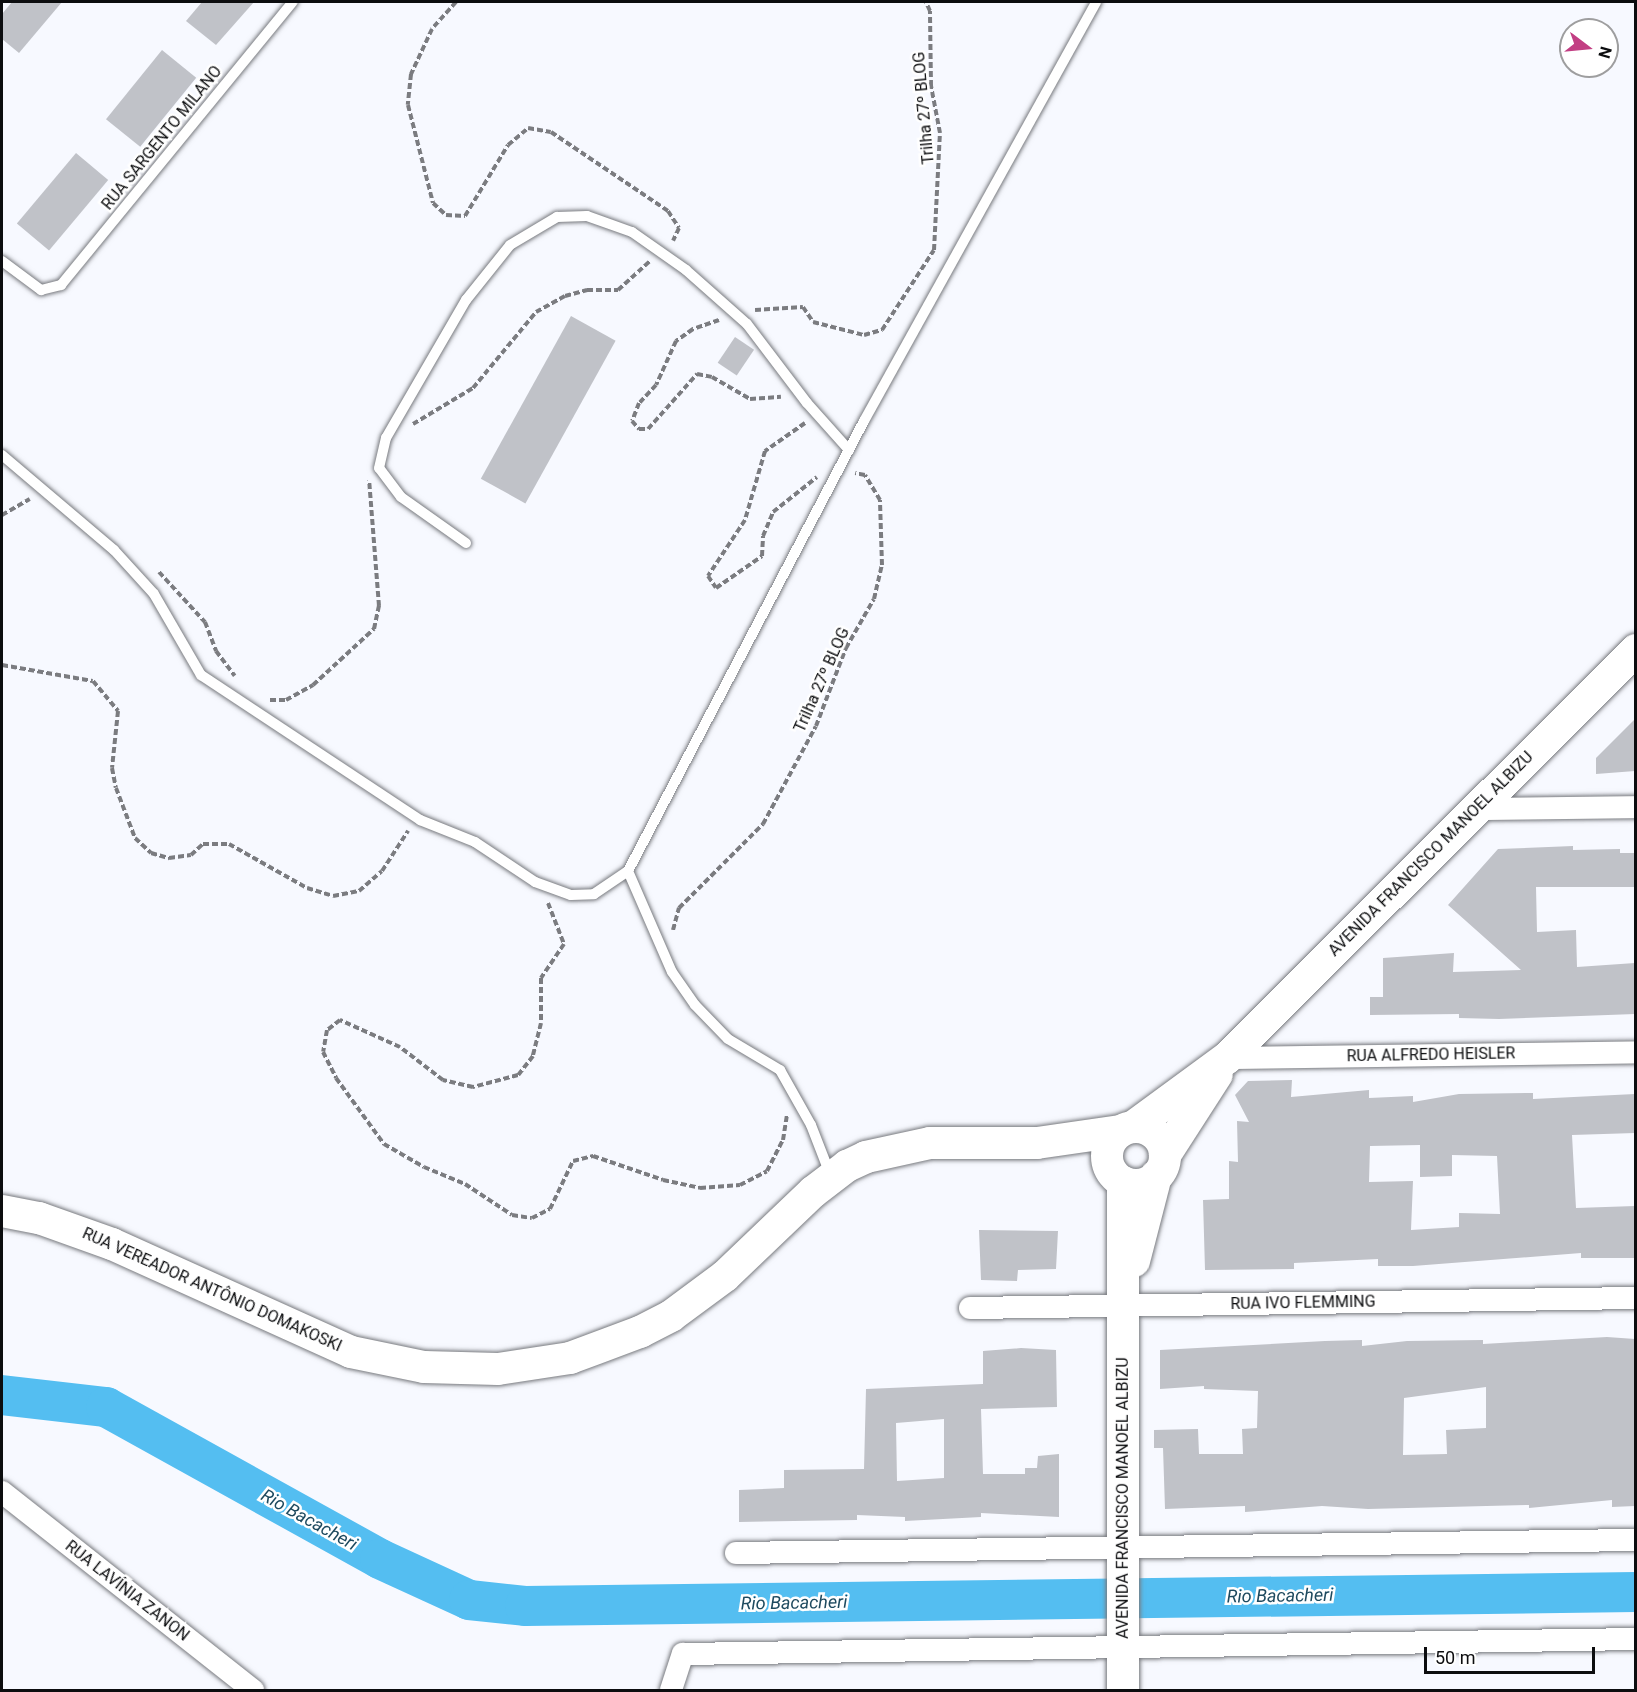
<!DOCTYPE html>
<html>
<head>
<meta charset="utf-8">
<style>
	body { margin:0 }
	#map { position:relative; width:1637px; height:1692px; overflow:hidden; background:#f7f9ff; font-family:Roboto,sans-serif }
	div>[style] { position:absolute }
	[style*='--x'] { left:calc(var(--x)*1px); top:calc(var(--y)*1px); width:calc(var(--w)*1px); rotate:calc(var(--a)*1deg) }
	.river>* { height:40px; margin:-20px; padding:0 20px; transform-origin:20px; border-radius:20px; background:#54bef1 }
	.building>* { inset:0; background:#c0c2c8; transform-origin:0 0 }
	.path>* { height:4px; margin-top:-2px; transform-origin:0; background:repeating-linear-gradient(90deg,#7b7c80 0 6px,transparent 0 9px) }
	.roads { filter:drop-shadow(0 0 2px #787a7f) drop-shadow(0 0 2px #787a7f) }
	.lane>* { height:10px; margin:-5px; padding:0 5px; transform-origin:5px; border-radius:5px; background:#fff }
	.street>* { height:22px; margin:-11px; padding:0 11px; transform-origin:11px; border-radius:11px; background:#fff }
	.secondary>* { height:32px; margin:-16px; padding:0 16px; transform-origin:16px; border-radius:16px; background:#fff }
	.secondary>.ring { margin:-16px; padding:0; box-sizing:content-box; background:none; border:32px solid #fff; border-radius:50% }
	span { translate:-50% -50%; white-space:nowrap; text-align:center; line-height:1.15; -webkit-text-stroke:5px #fff; paint-order:stroke }
	.street-label { font-size:16px; color:#0c0d0f }
	.water-label { font-size:18px; color:#1e4a5f; font-style:italic }
	.frame { position:absolute; inset:0; border:3px solid #0c0d0f; pointer-events:none }
	.north { position:absolute; left:1559px; top:18px; width:60px; height:60px; box-sizing:border-box; background:#fff; border:2px solid #9e9e9f; border-radius:50%; rotate:106deg; font-size:16px; font-weight:700; line-height:24px; text-align:center; color:#0c0d0f }
	.north::after { content:''; display:block; margin:auto; width:21px; height:27px; background:#c23e83; clip-path:polygon(50% 0,100% 100%,50% 72%,0 100%) }
	.scale { position:absolute; left:1424px; top:1647px; width:171px; height:27px; box-sizing:border-box; border:3px solid #0c0d0f; border-top:0; padding-left:8px; font-size:18px; line-height:21px; white-space:nowrap; color:#0c0d0f; -webkit-text-stroke:4px #fff; paint-order:stroke }
</style>
</head>
<body>
<div id="map">
	<div class="river">
		<i style="--x:2;--y:1395;--w:105;--a:6.6"></i>
		<i style="--x:106;--y:1407;--w:313;--a:29"></i>
		<i style="--x:380;--y:1559;--w:98;--a:24.7"></i>
		<i style="--x:469;--y:1600;--w:56;--a:6.1"></i>
		<i style="--x:525;--y:1606;--w:1111;--a:-0.72"></i>
	</div>
	<div class="building">
		<i style="clip-path:polygon(12px 2px,62px 2px,19px 53px,2px 39px,2px 14px)"></i>
		<i style="clip-path:polygon(202px 2px,254px 2px,216px 45px,186px 21px)"></i>
		<i style="left:162px;top:50px;width:44px;height:89px;rotate:39deg"></i>
		<i style="left:76px;top:153px;width:42px;height:92px;rotate:40deg"></i>
		<i style="left:571px;top:316px;width:51px;height:186px;rotate:29deg"></i>
		<i style="left:735px;top:337px;width:23px;height:31px;rotate:34deg"></i>
		<i style="clip-path:polygon(1635px 719px,1635px 771px,1596px 774px,1596px 758px)"></i>
		<i style="clip-path:polygon(1573px 846px,1573px 850px,1620px 849px,1620px 853px,1635px 853px,1635px 887px,1536px 887px,1537px 932px,1576px 930px,1577px 967px,1635px 963px,1635px 1014px,1499px 1019px,1459px 1018px,1459px 1014px,1370px 1015px,1370px 997px,1383px 997px,1383px 958px,1454px 953px,1453px 972px,1521px 970px,1448px 905px,1498px 849px)"></i>
		<i style="clip-path:polygon(evenodd,1292px 1080px,1291px 1097px,1369px 1090px,1369px 1098px,1413px 1096px,1413px 1102px,1459px 1094px,1533px 1093px,1533px 1099px,1635px 1094px,1635px 1133px,1572px 1135px,1576px 1208px,1635px 1206px,1635px 1258px,1581px 1258px,1581px 1253px,1413px 1266px,1378px 1266px,1378px 1259px,1294px 1263px,1294px 1269px,1205px 1270px,1203px 1200px,1229px 1199px,1229px 1161px,1238px 1162px,1237px 1121px,1249px 1122px,1235px 1095px,1248px 1081px,1292px 1080px,1420px 1145px,1420px 1177px,1452px 1176px,1452px 1155px,1497px 1156px,1500px 1214px,1459px 1213px,1459px 1227px,1411px 1230px,1413px 1181px,1369px 1182px,1370px 1146px,1420px 1145px)"></i>
		<i style="clip-path:polygon(979px 1230px,1058px 1231px,1056px 1269px,1018px 1270px,1017px 1281px,981px 1280px)"></i>
		<i style="clip-path:polygon(evenodd,1607px 1337px,1635px 1339px,1635px 1506px,1612px 1507px,1612px 1500px,1529px 1508px,1529px 1505px,1368px 1509px,1322px 1506px,1245px 1512px,1245px 1506px,1165px 1509px,1163px 1448px,1154px 1448px,1154px 1430px,1198px 1429px,1199px 1454px,1243px 1454px,1242px 1429px,1257px 1428px,1258px 1391px,1204px 1389px,1204px 1386px,1160px 1389px,1160px 1350px,1325px 1341px,1362px 1340px,1362px 1346px,1407px 1341px,1483px 1340px,1483px 1344px,1607px 1337px,1486px 1387px,1486px 1428px,1446px 1430px,1447px 1454px,1403px 1455px,1404px 1398px,1486px 1387px)"></i>
		<i style="clip-path:polygon(evenodd,1021px 1348px,1056px 1350px,1057px 1407px,981px 1409px,983px 1474px,1025px 1474px,1025px 1468px,1037px 1468px,1038px 1456px,1059px 1454px,1059px 1517px,981px 1513px,981px 1517px,905px 1521px,905px 1517px,857px 1515px,857px 1520px,739px 1522px,739px 1490px,784px 1488px,784px 1470px,864px 1469px,866px 1389px,983px 1384px,983px 1351px,1021px 1348px,944px 1419px,944px 1478px,897px 1481px,896px 1423px,944px 1419px)"></i>
	</div>
	<div class="path">
		<i style="--x:456;--y:2;--w:36;--a:132"></i>
		<i style="--x:432;--y:29;--w:50;--a:115"></i>
		<i style="--x:411;--y:74;--w:31;--a:96"></i>
		<i style="--x:408;--y:105;--w:101;--a:75.7"></i>
		<i style="--x:433;--y:203;--w:18;--a:43"></i>
		<i style="--x:446;--y:215;--w:19;--a:3"></i>
		<i style="--x:465;--y:216;--w:83;--a:-58.8"></i>
		<i style="--x:508;--y:145;--w:26;--a:-40"></i>
		<i style="--x:528;--y:128;--w:23;--a:10"></i>
		<i style="--x:551;--y:132;--w:141;--a:34"></i>
		<i style="--x:668;--y:211;--w:20;--a:57"></i>
		<i style="--x:679;--y:228;--w:14;--a:115"></i>
		<i style="--x:755;--y:310;--w:48;--a:-3.6"></i>
		<i style="--x:803;--y:307;--w:18;--a:56"></i>
		<i style="--x:813;--y:322;--w:53;--a:14.3"></i>
		<i style="--x:864;--y:335;--w:19;--a:-16"></i>
		<i style="--x:882;--y:330;--w:95;--a:-57"></i>
		<i style="--x:934;--y:250;--w:117;--a:-87.1"></i>
		<i style="--x:940;--y:133;--w:48;--a:-100.8"></i>
		<i style="--x:931;--y:86;--w:75;--a:-90.8"></i>
		<i style="--x:930;--y:11;--w:10;--a:-114"></i>
		<i style="--x:719;--y:320;--w:28;--a:161"></i>
		<i style="--x:693;--y:329;--w:21;--a:145"></i>
		<i style="--x:676;--y:341;--w:48;--a:114.4"></i>
		<i style="--x:656;--y:385;--w:25;--a:133"></i>
		<i style="--x:639;--y:403;--w:19;--a:111"></i>
		<i style="--x:632;--y:421;--w:11;--a:49"></i>
		<i style="--x:639;--y:429;--w:9;--a:0"></i>
		<i style="--x:648;--y:429;--w:74;--a:-48.3"></i>
		<i style="--x:697;--y:374;--w:15;--a:11"></i>
		<i style="--x:712;--y:377;--w:44;--a:30.1"></i>
		<i style="--x:750;--y:399;--w:31;--a:-4"></i>
		<i style="--x:805;--y:423;--w:49;--a:145"></i>
		<i style="--x:765;--y:451;--w:72;--a:106.2"></i>
		<i style="--x:745;--y:520;--w:67;--a:123.5"></i>
		<i style="--x:708;--y:576;--w:14;--a:56"></i>
		<i style="--x:716;--y:588;--w:56;--a:-34.8"></i>
		<i style="--x:762;--y:556;--w:20;--a:-87"></i>
		<i style="--x:763;--y:536;--w:26;--a:-67"></i>
		<i style="--x:773;--y:512;--w:56;--a:-38.5"></i>
		<i style="--x:413;--y:424;--w:70;--a:-31"></i>
		<i style="--x:473;--y:388;--w:99;--a:-50.3"></i>
		<i style="--x:536;--y:312;--w:33;--a:-29"></i>
		<i style="--x:565;--y:296;--w:23;--a:-15"></i>
		<i style="--x:587;--y:290;--w:31;--a:0"></i>
		<i style="--x:618;--y:290;--w:43;--a:-42.2"></i>
		<i style="--x:2;--y:515;--w:32;--a:-30"></i>
		<i style="--x:159;--y:572;--w:68;--a:47.4"></i>
		<i style="--x:205;--y:622;--w:31;--a:69"></i>
		<i style="--x:216;--y:651;--w:31;--a:53"></i>
		<i style="--x:2;--y:665;--w:92;--a:10"></i>
		<i style="--x:93;--y:681;--w:39;--a:50"></i>
		<i style="--x:118;--y:711;--w:57;--a:96"></i>
		<i style="--x:112;--y:768;--w:20;--a:79"></i>
		<i style="--x:116;--y:788;--w:53;--a:69.2"></i>
		<i style="--x:135;--y:838;--w:22;--a:43"></i>
		<i style="--x:151;--y:853;--w:19;--a:16"></i>
		<i style="--x:169;--y:858;--w:22;--a:-8"></i>
		<i style="--x:191;--y:855;--w:16;--a:-43"></i>
		<i style="--x:203;--y:844;--w:26;--a:0"></i>
		<i style="--x:229;--y:844;--w:90;--a:29.4"></i>
		<i style="--x:307;--y:888;--w:27;--a:17"></i>
		<i style="--x:333;--y:896;--w:26;--a:-11"></i>
		<i style="--x:359;--y:891;--w:30;--a:-41"></i>
		<i style="--x:382;--y:871;--w:48;--a:-57"></i>
		<i style="--x:270;--y:700;--w:16;--a:0"></i>
		<i style="--x:286;--y:700;--w:31;--a:-29"></i>
		<i style="--x:313;--y:685;--w:83;--a:-42.6"></i>
		<i style="--x:374;--y:629;--w:24;--a:-78"></i>
		<i style="--x:379;--y:606;--w:126;--a:-94.5"></i>
		<i style="--x:548;--y:903;--w:44;--a:68.7"></i>
		<i style="--x:564;--y:944;--w:41;--a:124.1"></i>
		<i style="--x:541;--y:978;--w:45;--a:90"></i>
		<i style="--x:541;--y:1023;--w:34;--a:104"></i>
		<i style="--x:533;--y:1056;--w:24;--a:128"></i>
		<i style="--x:518;--y:1075;--w:47;--a:165.1"></i>
		<i style="--x:473;--y:1087;--w:31;--a:-167"></i>
		<i style="--x:443;--y:1080;--w:54;--a:-142.5"></i>
		<i style="--x:400;--y:1047;--w:66;--a:-155.8"></i>
		<i style="--x:340;--y:1020;--w:16;--a:142"></i>
		<i style="--x:327;--y:1030;--w:22;--a:100"></i>
		<i style="--x:323;--y:1052;--w:29;--a:63"></i>
		<i style="--x:336;--y:1078;--w:82;--a:54"></i>
		<i style="--x:384;--y:1144;--w:46;--a:29.9"></i>
		<i style="--x:424;--y:1167;--w:44;--a:22.5"></i>
		<i style="--x:465;--y:1184;--w:56;--a:33.4"></i>
		<i style="--x:512;--y:1215;--w:20;--a:9"></i>
		<i style="--x:532;--y:1218;--w:20;--a:-27"></i>
		<i style="--x:550;--y:1209;--w:53;--a:-64.4"></i>
		<i style="--x:573;--y:1161;--w:21;--a:-14"></i>
		<i style="--x:593;--y:1156;--w:74;--a:18.9"></i>
		<i style="--x:663;--y:1180;--w:38;--a:12"></i>
		<i style="--x:700;--y:1188;--w:40;--a:-4.3"></i>
		<i style="--x:740;--y:1185;--w:30;--a:-27"></i>
		<i style="--x:767;--y:1171;--w:35;--a:-63"></i>
		<i style="--x:783;--y:1140;--w:25;--a:-81"></i>
		<i style="--x:673;--y:930;--w:23;--a:-75"></i>
		<i style="--x:679;--y:908;--w:119;--a:-45"></i>
		<i style="--x:763;--y:824;--w:111;--a:-61.6"></i>
		<i style="--x:816;--y:726;--w:84;--a:-69"></i>
		<i style="--x:846;--y:648;--w:56;--a:-60.3"></i>
		<i style="--x:874;--y:599;--w:35;--a:-77"></i>
		<i style="--x:882;--y:565;--w:65;--a:-91.8"></i>
		<i style="--x:880;--y:500;--w:29;--a:-121"></i>
		<i style="--x:865;--y:475;--w:10;--a:-169"></i>
	</div>
	<div class="roads">
		<div class="lane">
			<i style="--x:2;--y:261;--w:49;--a:36.6"></i>
			<i style="--x:41;--y:290;--w:21;--a:-14"></i>
			<i style="--x:61;--y:285;--w:366;--a:-50.7"></i>
			<i style="--x:2;--y:455;--w:147;--a:40.3"></i>
			<i style="--x:114;--y:550;--w:59;--a:47.7"></i>
			<i style="--x:154;--y:594;--w:94;--a:59.9"></i>
			<i style="--x:201;--y:675;--w:263;--a:33.5"></i>
			<i style="--x:420;--y:820;--w:59;--a:21.8"></i>
			<i style="--x:475;--y:842;--w:72;--a:33.7"></i>
			<i style="--x:535;--y:882;--w:38;--a:20"></i>
			<i style="--x:571;--y:895;--w:23;--a:-2"></i>
			<i style="--x:594;--y:894;--w:41;--a:-34.1"></i>
			<i style="--x:628;--y:871;--w:508;--a:-62.33"></i>
			<i style="--x:864;--y:421;--w:479;--a:-61"></i>
			<i style="--x:466;--y:543;--w:80;--a:-144.7"></i>
			<i style="--x:401;--y:497;--w:36;--a:-127"></i>
			<i style="--x:379;--y:468;--w:31;--a:-77"></i>
			<i style="--x:386;--y:438;--w:160;--a:-59.9"></i>
			<i style="--x:466;--y:300;--w:70;--a:-51.3"></i>
			<i style="--x:510;--y:245;--w:55;--a:-30.8"></i>
			<i style="--x:557;--y:217;--w:30;--a:-2"></i>
			<i style="--x:587;--y:216;--w:48;--a:19.6"></i>
			<i style="--x:632;--y:232;--w:66;--a:35.1"></i>
			<i style="--x:686;--y:270;--w:81;--a:41.5"></i>
			<i style="--x:747;--y:324;--w:99;--a:52.8"></i>
			<i style="--x:807;--y:403;--w:63;--a:48.2"></i>
			<i style="--x:628;--y:871;--w:110;--a:66.5"></i>
			<i style="--x:672;--y:972;--w:40;--a:55.1"></i>
			<i style="--x:695;--y:1005;--w:47;--a:45.9"></i>
			<i style="--x:728;--y:1039;--w:61;--a:30.8"></i>
			<i style="--x:780;--y:1070;--w:63;--a:60.6"></i>
			<i style="--x:811;--y:1125;--w:53;--a:68.8"></i>
		</div>
		<div class="street">
			<i style="--x:1477;--y:809;--w:159;--a:-0.7"></i>
			<i style="--x:1227;--y:1058;--w:409;--a:-0.8"></i>
			<i style="--x:970;--y:1308;--w:666;--a:-0.86"></i>
			<i style="--x:2;--y:1492;--w:320;--a:38.3"></i>
			<i style="--x:736;--y:1553;--w:900;--a:-0.83"></i>
			<i style="--x:671;--y:1690;--w:38;--a:-72"></i>
			<i style="--x:683;--y:1654;--w:953;--a:-0.9"></i>
		</div>
		<div class="secondary">
			<i class="ring" style="left:1107px;top:1127px;width:26px;height:26px"></i>
			<i style="--x:1133;--y:1127;--w:117;--a:-36.3"></i>
			<i style="--x:1227;--y:1058;--w:578;--a:-44.93"></i>
			<i style="--x:1165;--y:1155;--w:96;--a:-57.3"></i>
			<i style="--x:1123;--y:1182;--w:508;--a:90"></i>
			<i style="--x:2;--y:1211;--w:38;--a:11"></i>
			<i style="--x:39;--y:1218;--w:77;--a:19.6"></i>
			<i style="--x:112;--y:1244;--w:262;--a:24.3"></i>
			<i style="--x:351;--y:1352;--w:75;--a:11.6"></i>
			<i style="--x:424;--y:1367;--w:74;--a:1.5"></i>
			<i style="--x:498;--y:1369;--w:73;--a:-8.7"></i>
			<i style="--x:570;--y:1358;--w:75;--a:-20.4"></i>
			<i style="--x:640;--y:1332;--w:35;--a:-27"></i>
			<i style="--x:671;--y:1316;--w:67;--a:-36.5"></i>
			<i style="--x:725;--y:1276;--w:122;--a:-43.7"></i>
			<i style="--x:813;--y:1192;--w:43;--a:-37.4"></i>
			<i style="--x:847;--y:1166;--w:21;--a:-25"></i>
			<i style="--x:866;--y:1157;--w:66;--a:-12.3"></i>
			<i style="--x:930;--y:1143;--w:107;--a:0"></i>
			<i style="--x:1037;--y:1143;--w:84;--a:-8.2"></i>
			<i style="--x:1134;--y:1261;--w:88;--a:-75.5"></i>
		</div>
	</div>
	<div class="street-label">
		<span style="left:924px;top:108px;rotate:-95deg">Trilha 27º BLOG</span>
		<span style="left:162px;top:138px;rotate:-51deg">RUA SARGENTO MILANO</span>
		<span style="left:822px;top:680px;rotate:-66deg">Trilha 27º BLOG</span>
		<span style="left:1431px;top:854px;rotate:-45deg">AVENIDA FRANCISCO MANOEL ALBIZU</span>
		<span style="left:1431px;top:1055px;rotate:-1deg">RUA ALFREDO HEISLER</span>
		<span style="left:212px;top:1290px;rotate:24deg">RUA VEREADOR ANTÔNIO DOMAKOSKI</span>
		<span style="left:1303px;top:1303px;rotate:-1deg">RUA IVO FLEMMING</span>
		<span style="left:1123px;top:1498px;rotate:-90deg">AVENIDA FRANCISCO MANOEL ALBIZU</span>
		<span style="left:127px;top:1591px;rotate:38deg">RUA LAVÍNIA ZANON</span>
	</div>
	<div class="water-label">
		<span style="left:309px;top:1520px;rotate:29deg">Rio Bacacheri</span>
		<span style="left:1280px;top:1596px;rotate:-1deg">Rio Bacacheri</span>
		<span style="left:794px;top:1603px;rotate:-1deg">Rio Bacacheri</span>
	</div>
	<div class="frame"></div>
	<div class="north">N</div>
	<div class="scale">50 m</div>
</div>
</body>
</html>
